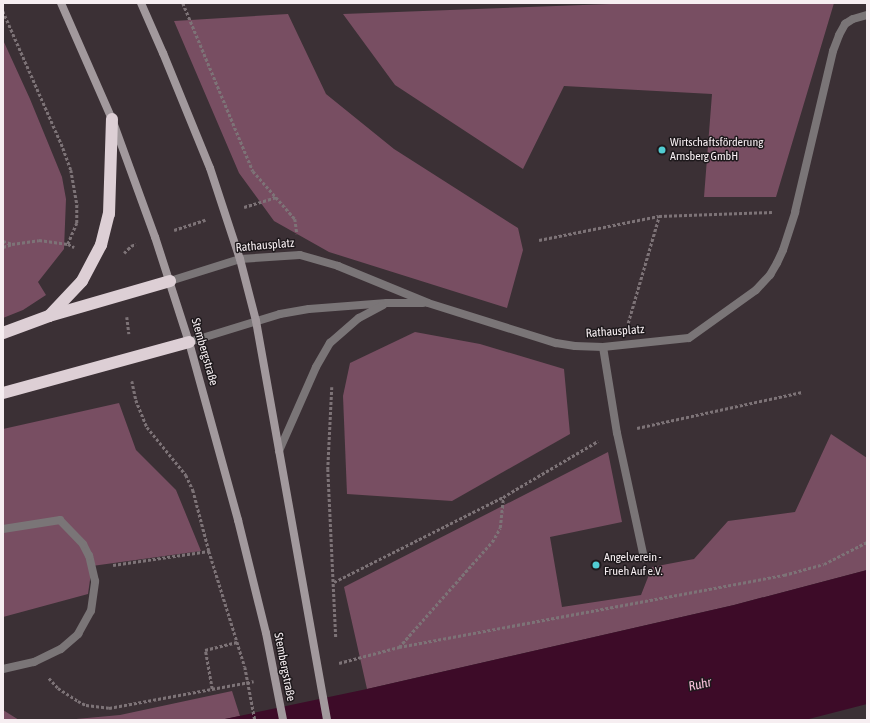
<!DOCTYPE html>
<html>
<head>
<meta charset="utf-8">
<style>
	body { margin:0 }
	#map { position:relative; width:870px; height:723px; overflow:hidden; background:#3b3035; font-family:"Asap Condensed",sans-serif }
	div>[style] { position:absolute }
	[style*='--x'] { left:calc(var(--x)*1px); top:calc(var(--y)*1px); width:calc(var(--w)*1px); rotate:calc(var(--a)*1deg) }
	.green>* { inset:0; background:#784e62 }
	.water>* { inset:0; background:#3d0b28 }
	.path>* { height:2.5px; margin-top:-1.25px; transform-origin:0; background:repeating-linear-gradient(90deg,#7d7377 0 3px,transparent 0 5px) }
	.lane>* { height:8px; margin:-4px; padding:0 4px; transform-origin:4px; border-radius:4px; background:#7a7577 }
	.street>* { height:8px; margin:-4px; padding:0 4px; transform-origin:4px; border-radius:4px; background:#7a7577 }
	.secondary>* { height:8px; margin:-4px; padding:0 4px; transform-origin:4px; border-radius:4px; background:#a2999d }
	.highway>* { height:12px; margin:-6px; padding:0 6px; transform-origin:6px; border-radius:6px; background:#ddcfd5 }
	.dots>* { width:11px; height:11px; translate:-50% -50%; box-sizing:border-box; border:2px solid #1e191c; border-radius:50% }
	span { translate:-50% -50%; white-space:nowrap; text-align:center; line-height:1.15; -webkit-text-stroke:3px #1e191c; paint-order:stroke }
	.poi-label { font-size:12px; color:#f6eef1 }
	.left { translate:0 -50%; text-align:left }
	.street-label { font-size:12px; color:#f6eef1 }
	.water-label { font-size:13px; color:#f9c3db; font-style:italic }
	.frame { position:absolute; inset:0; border:4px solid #f6eef1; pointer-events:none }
</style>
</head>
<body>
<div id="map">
	<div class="green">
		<i style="clip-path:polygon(638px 3px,834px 3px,776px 197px,704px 197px,712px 94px,564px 86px,523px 169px,395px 85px,343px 14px)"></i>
		<i style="clip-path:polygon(288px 14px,326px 94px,394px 149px,518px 228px,523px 250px,507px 308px,329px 252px,274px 221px,239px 173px,174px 21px)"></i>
		<i style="clip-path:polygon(3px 40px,30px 99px,62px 177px,66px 199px,64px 249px,38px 282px,46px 295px,23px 310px,3px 318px)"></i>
		<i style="clip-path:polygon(415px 332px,480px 344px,564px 369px,570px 434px,452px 501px,347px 494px,343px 396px,350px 363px)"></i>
		<i style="clip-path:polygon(119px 403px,136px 450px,176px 490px,201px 551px,92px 566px,88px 594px,3px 617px,3px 429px)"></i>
		<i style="clip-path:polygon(831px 434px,867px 458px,867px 570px,734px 605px,367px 689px,344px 587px,608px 452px,622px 522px,550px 537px,562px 607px,641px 595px,652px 567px,694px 559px,728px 521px,795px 512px)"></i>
		<i style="clip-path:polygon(232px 691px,240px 716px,220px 720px,65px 720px,120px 715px)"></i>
		<i style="clip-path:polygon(3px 710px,19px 720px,3px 720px)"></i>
	</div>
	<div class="water">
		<i style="clip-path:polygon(867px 570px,867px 704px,805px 720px,220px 720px,367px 689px,734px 605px)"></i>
	</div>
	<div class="path">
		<i style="--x:183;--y:3;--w:182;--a:67.4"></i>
		<i style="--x:253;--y:171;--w:64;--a:48.8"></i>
		<i style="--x:295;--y:219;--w:15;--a:82"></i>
		<i style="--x:3;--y:11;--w:150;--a:66.3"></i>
		<i style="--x:63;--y:148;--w:23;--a:70"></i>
		<i style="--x:71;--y:170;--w:36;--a:80"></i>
		<i style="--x:77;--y:205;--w:18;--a:90"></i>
		<i style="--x:77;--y:223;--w:23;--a:113"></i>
		<i style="--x:68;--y:244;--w:7;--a:27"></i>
		<i style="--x:244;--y:207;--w:34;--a:-17"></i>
		<i style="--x:174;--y:230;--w:33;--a:-18"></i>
		<i style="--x:539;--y:240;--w:122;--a:-11.3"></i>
		<i style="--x:659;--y:216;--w:113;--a:-2"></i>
		<i style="--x:3;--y:241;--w:9;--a:18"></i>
		<i style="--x:12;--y:244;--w:27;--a:-8"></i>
		<i style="--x:39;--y:240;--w:29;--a:8"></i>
		<i style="--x:3;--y:247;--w:9;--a:-18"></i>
		<i style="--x:124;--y:253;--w:10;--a:-45"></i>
		<i style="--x:131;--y:246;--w:5;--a:-22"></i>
		<i style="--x:127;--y:317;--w:17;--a:83"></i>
		<i style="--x:628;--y:323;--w:111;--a:-73.8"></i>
		<i style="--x:132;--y:381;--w:19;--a:78"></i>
		<i style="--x:136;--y:400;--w:29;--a:68"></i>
		<i style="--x:147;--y:427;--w:62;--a:50.9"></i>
		<i style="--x:186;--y:475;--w:17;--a:65"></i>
		<i style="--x:193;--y:490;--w:63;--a:75.3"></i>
		<i style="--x:209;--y:551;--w:121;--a:72.8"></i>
		<i style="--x:245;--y:667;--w:54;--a:79.3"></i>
		<i style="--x:332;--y:387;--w:82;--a:92.8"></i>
		<i style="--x:328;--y:469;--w:169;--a:87.3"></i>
		<i style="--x:637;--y:428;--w:169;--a:-12.3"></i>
		<i style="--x:113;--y:565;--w:97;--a:-8.3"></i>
		<i style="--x:334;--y:582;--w:189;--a:-26.7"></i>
		<i style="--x:503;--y:497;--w:110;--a:-30.5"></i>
		<i style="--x:399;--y:647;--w:140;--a:-48.5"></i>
		<i style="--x:492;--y:542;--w:16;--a:-60"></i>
		<i style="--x:500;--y:528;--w:31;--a:-84"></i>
		<i style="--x:339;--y:663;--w:62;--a:-14.9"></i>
		<i style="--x:399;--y:647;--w:392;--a:-10.6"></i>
		<i style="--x:784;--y:575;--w:41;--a:-15.4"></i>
		<i style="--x:824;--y:564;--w:48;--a:-27.1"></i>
		<i style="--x:49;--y:678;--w:13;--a:48"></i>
		<i style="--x:58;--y:688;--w:24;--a:33"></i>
		<i style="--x:78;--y:701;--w:9;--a:27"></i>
		<i style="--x:86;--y:705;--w:23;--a:7"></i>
		<i style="--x:109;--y:708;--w:147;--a:-10.5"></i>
		<i style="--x:212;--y:689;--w:40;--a:-100"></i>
		<i style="--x:205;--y:650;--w:33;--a:-14"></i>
	</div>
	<div class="lane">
		<i style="--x:689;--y:338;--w:82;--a:-35.6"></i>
		<i style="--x:756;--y:290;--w:21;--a:-47"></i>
		<i style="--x:770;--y:275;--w:14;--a:-60"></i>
		<i style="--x:777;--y:263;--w:14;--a:-65"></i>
		<i style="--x:783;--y:250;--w:40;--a:-72"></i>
		<i style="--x:795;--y:212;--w:165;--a:-76.7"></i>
		<i style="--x:833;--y:51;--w:17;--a:-69"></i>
		<i style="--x:839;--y:35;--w:13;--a:-61"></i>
		<i style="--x:845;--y:24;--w:9;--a:-32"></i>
		<i style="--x:853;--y:19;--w:15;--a:-16"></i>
		<i style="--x:603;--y:347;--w:87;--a:80.8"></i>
		<i style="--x:617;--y:433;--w:128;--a:77.8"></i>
		<i style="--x:3;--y:669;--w:32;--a:-13"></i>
		<i style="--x:34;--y:662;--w:30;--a:-26"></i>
		<i style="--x:61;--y:649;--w:23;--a:-41"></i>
		<i style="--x:78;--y:634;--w:26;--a:-61"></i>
		<i style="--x:91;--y:611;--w:30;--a:-82"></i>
		<i style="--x:95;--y:581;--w:26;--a:-103"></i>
		<i style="--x:89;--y:556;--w:13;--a:-117"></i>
		<i style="--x:83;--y:544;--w:33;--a:-134"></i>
	</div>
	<div class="street">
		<i style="--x:170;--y:281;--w:73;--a:-17.4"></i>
		<i style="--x:240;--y:259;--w:60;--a:-3.8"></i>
		<i style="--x:300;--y:255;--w:40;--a:16"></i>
		<i style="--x:338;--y:266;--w:97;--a:22.3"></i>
		<i style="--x:428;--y:303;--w:134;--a:17.4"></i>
		<i style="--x:556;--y:343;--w:19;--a:9"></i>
		<i style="--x:575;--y:346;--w:28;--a:2"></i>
		<i style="--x:603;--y:347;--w:86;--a:-6"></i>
		<i style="--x:189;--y:342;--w:95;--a:-17.1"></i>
		<i style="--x:280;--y:314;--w:29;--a:-10"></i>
		<i style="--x:309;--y:309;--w:78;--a:-4.4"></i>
		<i style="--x:387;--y:303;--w:36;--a:0"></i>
		<i style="--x:279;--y:451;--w:92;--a:-66.2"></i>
		<i style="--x:316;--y:367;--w:28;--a:-60"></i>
		<i style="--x:330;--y:343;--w:38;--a:-41"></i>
		<i style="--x:359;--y:318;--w:27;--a:-28"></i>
		<i style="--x:3;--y:529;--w:58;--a:-9"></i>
	</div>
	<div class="secondary">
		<i style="--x:61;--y:3;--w:127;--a:66.3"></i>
		<i style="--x:112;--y:119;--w:126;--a:70"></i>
		<i style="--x:155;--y:237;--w:110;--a:72.1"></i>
		<i style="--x:189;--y:342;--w:185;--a:74.6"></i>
		<i style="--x:238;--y:520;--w:116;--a:76.1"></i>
		<i style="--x:266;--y:633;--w:89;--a:78.9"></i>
		<i style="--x:141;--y:3;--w:55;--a:66.3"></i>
		<i style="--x:163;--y:53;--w:124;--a:67.8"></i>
		<i style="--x:210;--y:168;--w:96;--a:71.8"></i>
		<i style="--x:240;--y:259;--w:64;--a:75.5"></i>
		<i style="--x:256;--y:321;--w:405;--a:79.9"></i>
	</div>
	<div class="highway">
		<i style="--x:49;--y:316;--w:48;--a:-46.7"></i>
		<i style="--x:82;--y:281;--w:41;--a:-62.2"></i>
		<i style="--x:101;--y:245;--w:32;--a:-76"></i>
		<i style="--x:109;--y:214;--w:95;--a:-88.2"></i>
		<i style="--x:3;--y:333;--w:49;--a:-20.3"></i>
		<i style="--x:49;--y:316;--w:126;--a:-16.1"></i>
		<i style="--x:3;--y:393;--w:193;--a:-15.3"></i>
	</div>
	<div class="dots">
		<i style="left:662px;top:150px;background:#51ccd2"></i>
		<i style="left:596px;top:565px;background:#51ccd2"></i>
	</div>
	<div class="poi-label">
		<span class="left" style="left:670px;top:150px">Wirtschaftsförderung<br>Arnsberg GmbH</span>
		<span class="left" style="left:604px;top:565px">Angelverein -<br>Frueh Auf e.V.</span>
	</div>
	<div class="street-label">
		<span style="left:265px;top:246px;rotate:-5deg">Rathausplatz</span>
		<span style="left:615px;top:332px;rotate:-4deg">Rathausplatz</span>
		<span style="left:204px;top:352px;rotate:74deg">Stembergstraße</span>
		<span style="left:284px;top:667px;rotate:79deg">Stembergstraße</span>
	</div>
	<div class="water-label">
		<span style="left:700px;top:685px;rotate:-12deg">Ruhr</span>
	</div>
	<div class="frame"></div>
</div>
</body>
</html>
